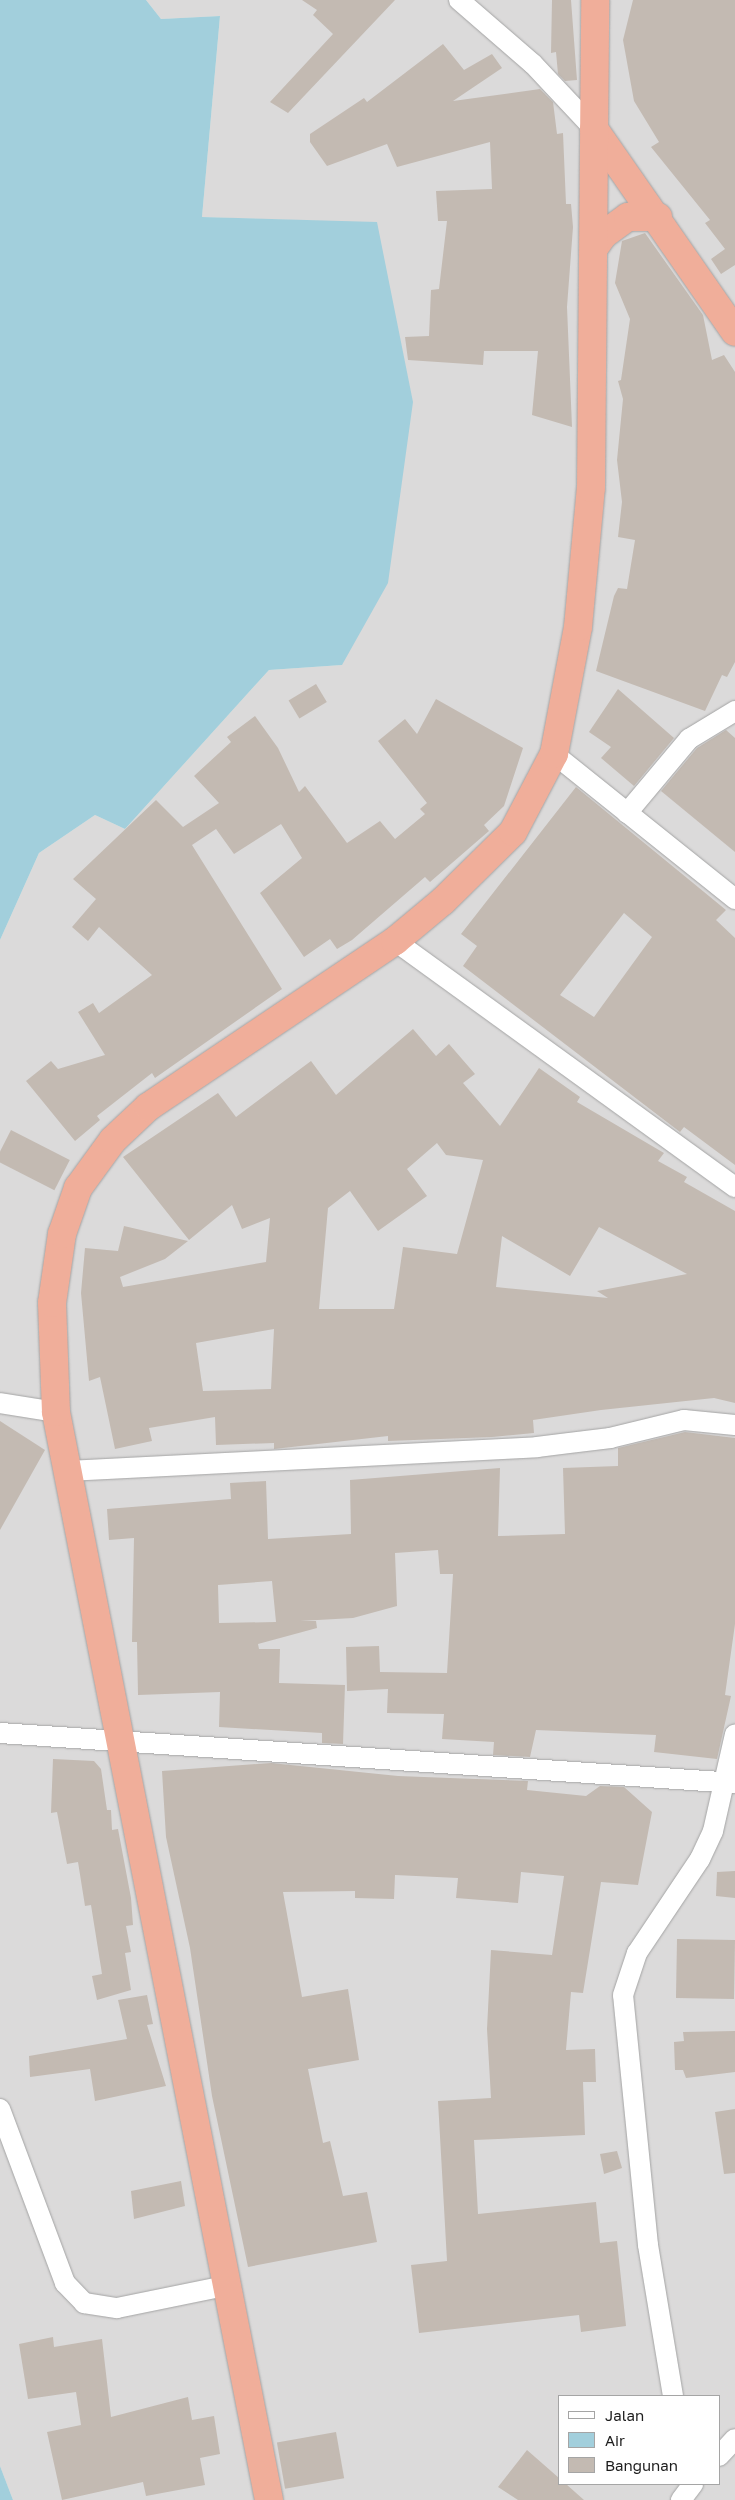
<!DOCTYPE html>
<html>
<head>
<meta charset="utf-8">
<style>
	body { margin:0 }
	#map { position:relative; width:735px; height:2500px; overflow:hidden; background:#eeeae2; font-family:"Golos Text",sans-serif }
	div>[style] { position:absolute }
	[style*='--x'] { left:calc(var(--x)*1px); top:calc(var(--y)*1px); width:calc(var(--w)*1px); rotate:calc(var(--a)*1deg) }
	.residential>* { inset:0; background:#dbdada }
	.water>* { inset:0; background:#a2cfdc }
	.building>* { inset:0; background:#c3bab2; transform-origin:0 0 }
	.roads { filter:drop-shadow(0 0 1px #a4a4a4) drop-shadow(0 0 1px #a4a4a4) }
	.minor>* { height:20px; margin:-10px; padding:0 10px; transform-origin:10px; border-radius:10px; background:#fff }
	.trunk>* { height:28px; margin:-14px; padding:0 14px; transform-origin:14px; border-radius:14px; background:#f0ae9a }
	span { translate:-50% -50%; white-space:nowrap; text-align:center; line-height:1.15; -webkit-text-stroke:5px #fff; paint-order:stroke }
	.legend { position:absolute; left:558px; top:2395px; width:162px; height:90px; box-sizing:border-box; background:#fff; border:1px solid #a5a5a5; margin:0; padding:6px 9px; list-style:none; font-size:15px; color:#1d1d1d }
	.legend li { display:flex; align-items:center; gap:10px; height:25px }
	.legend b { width:25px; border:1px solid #a5a5a5 }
</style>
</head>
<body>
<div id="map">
	<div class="residential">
		<i style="clip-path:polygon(evenodd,146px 0,735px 0,735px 2500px,13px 2500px,0 2466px,0 940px,39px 853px,95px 815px,125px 829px,269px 670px,342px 665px,377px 223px,202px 217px,220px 16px,161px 19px,146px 0,559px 2396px,719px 2396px,719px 2484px,559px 2484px,559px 2396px)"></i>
	</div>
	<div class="water">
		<i style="clip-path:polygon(0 0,146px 0,161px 19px,220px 16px,202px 217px,377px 222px,413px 402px,388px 583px,342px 665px,269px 670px,125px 829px,95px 815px,39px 853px,0 940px)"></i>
		<i style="clip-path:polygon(0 2466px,13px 2500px,0 2500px)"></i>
	</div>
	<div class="building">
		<i style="clip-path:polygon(302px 0,395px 0,288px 113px,270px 102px,333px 34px,313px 15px,317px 10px)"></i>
		<i style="clip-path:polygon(552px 0,571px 0,577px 80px,565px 81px,558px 74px,556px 52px,551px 53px)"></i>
		<i style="clip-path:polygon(633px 0,735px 0,735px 265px,721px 274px,711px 259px,725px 249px,705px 223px,710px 220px,651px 147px,659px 142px,634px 101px,623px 40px)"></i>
		<i style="clip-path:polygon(443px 44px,464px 70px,492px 54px,502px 68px,453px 101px,540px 89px,553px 102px,557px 134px,563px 133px,566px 204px,571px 204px,573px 227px,567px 307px,572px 427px,532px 415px,538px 351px,484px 351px,483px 365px,408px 360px,405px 337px,429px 336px,431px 290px,439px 289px,447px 221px,438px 221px,436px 191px,492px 189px,490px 142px,397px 167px,387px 144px,327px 166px,310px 142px,310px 134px,364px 98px,367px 102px)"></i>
		<i style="clip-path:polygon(645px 233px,703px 315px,712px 360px,724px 355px,735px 372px,735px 662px,727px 677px,722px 675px,705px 711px,596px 671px,614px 596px,618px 588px,627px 589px,635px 540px,618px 537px,622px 502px,617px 460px,623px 399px,618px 381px,621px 380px,630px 319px,615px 283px,622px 241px)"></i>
		<i style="left:316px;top:684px;width:21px;height:32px;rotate:59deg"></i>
		<i style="clip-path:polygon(618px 689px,674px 738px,634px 786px,601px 758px,611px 747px,589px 732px)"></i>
		<i style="clip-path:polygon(436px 699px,523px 748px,504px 806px,484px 825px,489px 831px,430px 882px,425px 877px,352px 940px,337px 949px,330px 939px,304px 957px,260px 893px,302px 858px,281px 824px,234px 854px,216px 829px,192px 845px,282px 989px,155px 1078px,152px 1073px,97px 1116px,100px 1120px,75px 1141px,26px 1081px,51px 1061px,58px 1069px,105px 1055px,78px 1012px,93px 1003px,99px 1013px,152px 975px,99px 927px,88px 941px,72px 927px,96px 899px,73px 879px,156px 800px,183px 827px,219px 803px,194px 776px,231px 742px,227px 737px,255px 716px,278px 748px,299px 792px,305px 786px,347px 843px,380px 821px,395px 839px,425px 814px,420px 809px,427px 803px,378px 741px,405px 719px,417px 734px)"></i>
		<i style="clip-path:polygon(726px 730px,735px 738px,735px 852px,661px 791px,697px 748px)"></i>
		<i style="clip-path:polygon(evenodd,576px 787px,726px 910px,716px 920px,735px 938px,735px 1165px,684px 1127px,680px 1132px,463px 966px,477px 946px,461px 934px,576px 787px,624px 913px,652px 937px,594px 1017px,560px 995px,624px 913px)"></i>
		<i style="clip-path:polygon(evenodd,413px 1029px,436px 1056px,449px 1044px,475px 1074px,463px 1083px,500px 1126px,539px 1068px,580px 1097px,577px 1102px,664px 1153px,658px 1161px,687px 1177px,684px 1182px,735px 1211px,735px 1403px,714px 1398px,601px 1410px,533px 1420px,534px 1433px,492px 1437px,388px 1441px,388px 1436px,274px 1449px,274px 1443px,216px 1445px,215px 1417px,149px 1428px,152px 1441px,115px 1449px,100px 1377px,89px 1381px,81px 1293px,85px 1248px,118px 1251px,124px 1226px,188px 1241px,165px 1259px,120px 1277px,123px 1287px,266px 1262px,270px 1218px,242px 1229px,232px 1205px,189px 1240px,123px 1157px,218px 1093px,236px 1117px,311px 1061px,336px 1095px,413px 1029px,437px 1143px,446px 1155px,483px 1160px,457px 1254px,403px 1247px,394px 1309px,319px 1309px,328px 1208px,350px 1191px,378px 1231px,427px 1196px,407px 1169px,437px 1143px,413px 1029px,599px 1227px,687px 1274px,597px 1291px,608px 1298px,496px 1287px,502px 1236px,570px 1276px,599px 1227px,413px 1029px,274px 1329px,271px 1389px,203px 1391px,196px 1343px,274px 1329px)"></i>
		<i style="left:11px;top:1130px;width:66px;height:34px;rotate:27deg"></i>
		<i style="clip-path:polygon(0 1421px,45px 1450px,0 1530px)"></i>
		<i style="clip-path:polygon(evenodd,685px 1432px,735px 1438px,735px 1624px,725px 1695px,731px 1696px,717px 1759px,654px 1752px,656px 1735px,536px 1730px,530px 1757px,493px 1755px,494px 1742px,442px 1739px,444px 1714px,387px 1713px,388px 1689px,347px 1691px,346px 1647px,379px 1646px,380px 1672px,447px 1673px,453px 1574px,440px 1574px,438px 1550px,395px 1553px,397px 1606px,353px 1618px,300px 1621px,316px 1621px,317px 1628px,258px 1644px,259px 1649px,280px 1649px,279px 1683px,345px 1685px,343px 1744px,322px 1743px,322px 1733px,219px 1727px,220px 1692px,138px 1695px,137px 1642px,132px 1642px,134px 1538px,109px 1540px,107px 1509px,231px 1499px,230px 1483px,266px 1481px,268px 1539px,351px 1534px,350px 1480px,500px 1468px,498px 1536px,565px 1534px,563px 1468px,618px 1466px,618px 1448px,685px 1432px,272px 1581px,276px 1622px,219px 1623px,218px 1585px,272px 1581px)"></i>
		<i style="clip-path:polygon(53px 1759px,94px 1761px,101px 1769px,107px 1810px,111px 1810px,112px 1830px,118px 1829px,131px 1898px,133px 1925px,126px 1926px,131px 1952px,125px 1953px,131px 1990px,97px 2000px,92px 1976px,102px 1974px,91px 1905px,85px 1906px,78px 1862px,67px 1864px,57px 1812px,51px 1813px)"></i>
		<i style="clip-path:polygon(271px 1763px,398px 1776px,528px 1781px,527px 1790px,586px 1796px,600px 1786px,624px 1787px,652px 1812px,638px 1885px,601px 1882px,583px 1993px,571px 1992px,566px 2050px,595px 2049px,596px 2082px,583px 2082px,585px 2135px,474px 2140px,478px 2214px,596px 2202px,600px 2243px,617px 2241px,626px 2326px,581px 2332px,579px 2315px,419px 2333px,411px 2265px,447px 2261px,438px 2101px,491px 2098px,487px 2029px,491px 1950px,552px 1955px,564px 1876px,521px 1872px,518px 1903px,456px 1898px,458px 1878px,395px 1875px,394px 1899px,355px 1898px,355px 1891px,283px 1892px,302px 1997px,348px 1989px,359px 2060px,308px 2069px,323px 2143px,330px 2141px,343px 2196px,367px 2192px,377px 2242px,248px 2267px,212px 2096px,190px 1948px,166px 1837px,162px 1771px)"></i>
		<i style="clip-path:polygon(735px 1871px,735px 1898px,716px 1896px,717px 1872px)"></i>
		<i style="left:677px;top:1939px;width:58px;height:59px;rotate:1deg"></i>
		<i style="clip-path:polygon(147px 1995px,153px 2024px,147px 2025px,166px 2086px,95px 2101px,90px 2069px,30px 2077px,29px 2056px,127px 2039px,118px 2000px)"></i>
		<i style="clip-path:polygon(735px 2031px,735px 2072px,686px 2078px,683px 2070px,675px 2070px,674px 2042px,684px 2041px,683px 2032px)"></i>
		<i style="clip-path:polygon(735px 2109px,735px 2173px,724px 2174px,715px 2112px)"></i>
		<i style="clip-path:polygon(617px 2151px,622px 2168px,604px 2174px,600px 2154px)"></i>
		<i style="clip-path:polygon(181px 2181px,185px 2206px,134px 2219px,131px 2191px)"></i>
		<i style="clip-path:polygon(53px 2337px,54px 2347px,102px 2339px,111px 2417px,188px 2397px,192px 2420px,214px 2416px,220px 2454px,200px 2458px,205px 2485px,146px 2496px,143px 2482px,62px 2500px,47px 2432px,81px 2425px,76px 2392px,28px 2399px,19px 2344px)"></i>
		<i style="left:336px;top:2432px;width:47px;height:60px;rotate:80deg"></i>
		<i style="clip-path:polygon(527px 2450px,559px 2478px,559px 2484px,566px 2484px,584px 2500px,518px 2500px,498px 2487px)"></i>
	</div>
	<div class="roads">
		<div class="minor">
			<i style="--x:459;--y:0;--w:98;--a:40.9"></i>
			<i style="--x:533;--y:64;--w:89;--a:46.8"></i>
			<i style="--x:554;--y:754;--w:232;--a:38.7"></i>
			<i style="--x:627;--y:813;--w:97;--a:-50"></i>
			<i style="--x:689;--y:739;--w:54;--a:-31.3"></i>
			<i style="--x:395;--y:941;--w:420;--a:35.9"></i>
			<i style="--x:0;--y:1403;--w:57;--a:9.1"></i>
			<i style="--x:67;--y:1471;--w:471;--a:-2.9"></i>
			<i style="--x:537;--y:1447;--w:74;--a:-7"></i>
			<i style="--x:610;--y:1438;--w:76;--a:-13.7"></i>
			<i style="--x:684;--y:1420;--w:51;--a:5.6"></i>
			<i style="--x:0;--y:1733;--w:737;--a:3.89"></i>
			<i style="--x:0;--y:2109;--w:186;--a:69.5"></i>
			<i style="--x:65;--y:2283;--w:28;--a:46"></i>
			<i style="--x:84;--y:2303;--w:33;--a:9"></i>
			<i style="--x:117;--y:2308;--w:110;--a:-11.5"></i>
			<i style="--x:673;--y:2396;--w:153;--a:-99.4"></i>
			<i style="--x:648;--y:2245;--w:251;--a:-95.7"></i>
			<i style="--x:623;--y:1995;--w:44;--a:-71.6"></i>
			<i style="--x:637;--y:1953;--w:113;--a:-56.2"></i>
			<i style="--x:700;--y:1859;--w:31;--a:-65"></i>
			<i style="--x:713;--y:1831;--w:99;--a:-77.2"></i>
			<i style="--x:719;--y:2456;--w:23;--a:-47"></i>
			<i style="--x:681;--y:2500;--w:20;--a:-53"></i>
		</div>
		<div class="trunk">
			<i style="--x:594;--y:129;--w:247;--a:55.2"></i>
			<i style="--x:594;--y:248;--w:16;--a:-55"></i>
			<i style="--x:603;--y:235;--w:31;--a:-36"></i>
			<i style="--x:628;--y:217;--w:30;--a:0"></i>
			<i style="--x:269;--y:2500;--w:1109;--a:-101.08"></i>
			<i style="--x:56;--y:1412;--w:109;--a:-92.1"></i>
			<i style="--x:52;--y:1303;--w:70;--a:-81.8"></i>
			<i style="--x:62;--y:1234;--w:49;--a:-70.8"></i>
			<i style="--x:78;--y:1188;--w:59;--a:-53.9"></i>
			<i style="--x:113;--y:1140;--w:48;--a:-43.3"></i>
			<i style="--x:148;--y:1107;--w:298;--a:-33.9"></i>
			<i style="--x:395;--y:941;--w:62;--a:-39.8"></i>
			<i style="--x:443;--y:901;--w:98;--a:-44.6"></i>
			<i style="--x:513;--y:832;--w:88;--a:-62.3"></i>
			<i style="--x:554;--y:754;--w:129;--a:-79.3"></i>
			<i style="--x:578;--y:627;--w:140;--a:-84.7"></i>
			<i style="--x:591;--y:488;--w:488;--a:-89.5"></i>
		</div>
	</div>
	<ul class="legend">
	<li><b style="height:6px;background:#fff"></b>Jalan</li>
	<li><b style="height:14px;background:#a2cfdc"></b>Air</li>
	<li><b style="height:14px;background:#c3bab2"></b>Bangunan</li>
	</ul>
</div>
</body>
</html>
